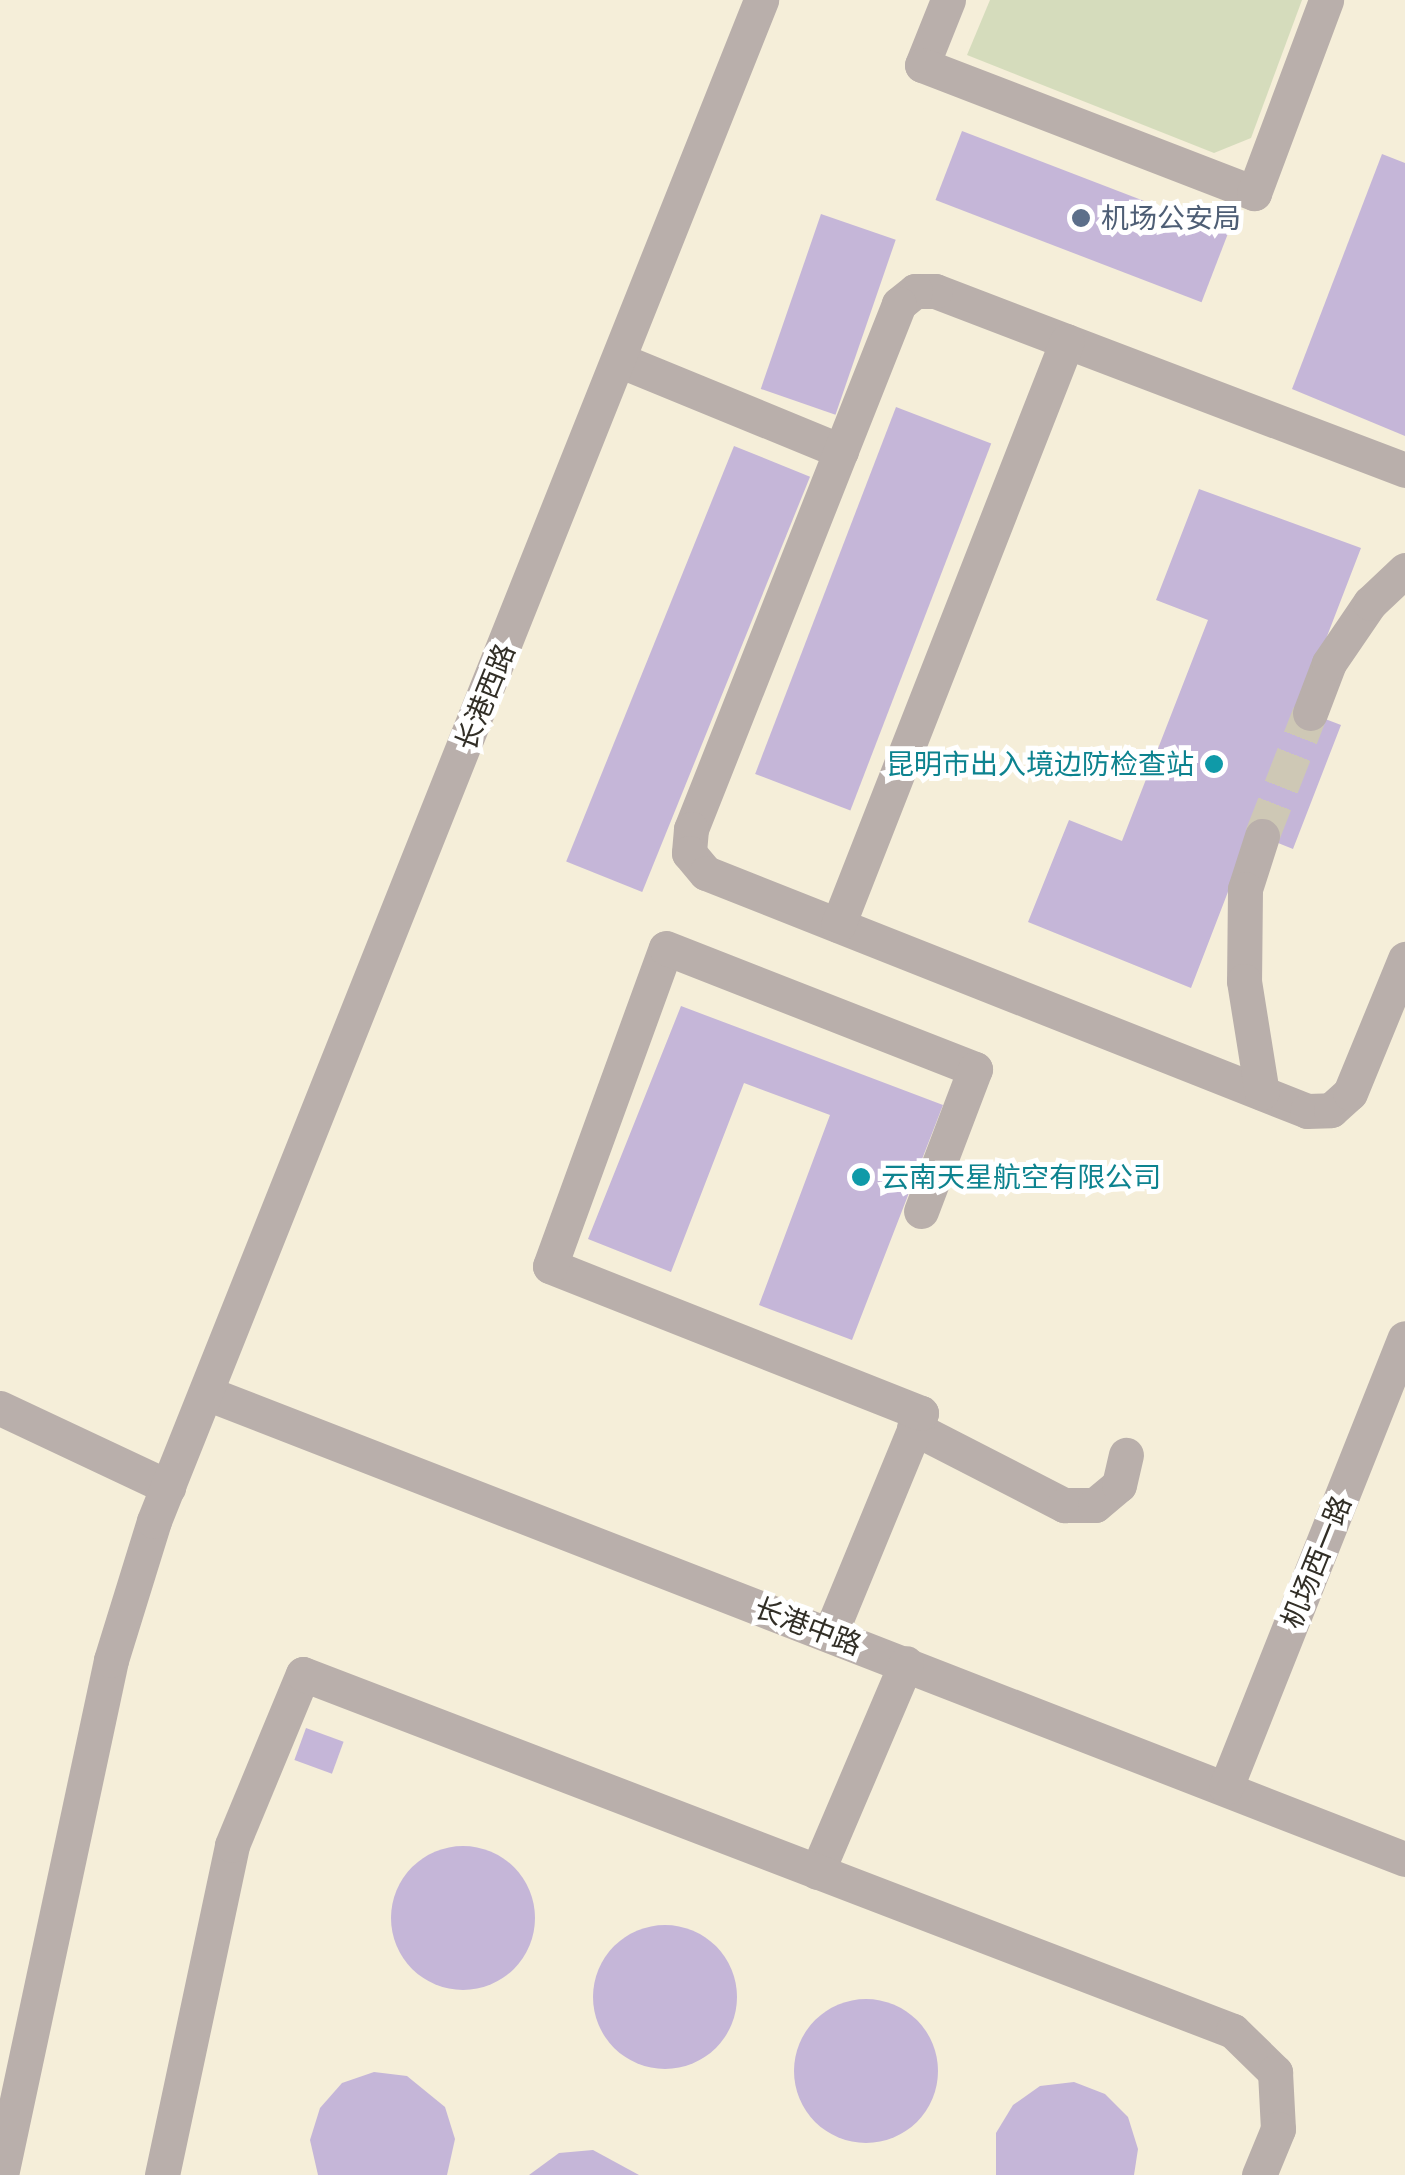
<!DOCTYPE html>
<html>
<head>
<meta charset="utf-8">
<style>
	body { margin:0 }
	#map { position:relative; width:1405px; height:2175px; overflow:hidden; background:#f5eed9; font-family:"IBM Plex Serif","Noto Sans SC",serif }
	div>[style] { position:absolute }
	[style*='--x'] { left:calc(var(--x)*1px); top:calc(var(--y)*1px); width:calc(var(--w)*1px); rotate:calc(var(--a)*1deg) }
	.green>* { inset:0; background:#d5dcbc }
	.building>* { inset:0; background:#c5b6d8; transform-origin:0 0 }
	.round { border-radius:50% }
	.minor-tunnel>* { height:35px; margin-top:-17.5px; transform-origin:0; background:repeating-linear-gradient(90deg,#cec8b5 0 35px,transparent 0 53px) }
	.minor>* { height:35px; margin:-17.5px; padding:0 17.5px; transform-origin:17.5px; border-radius:17.5px; background:#b9afab }
	.dots>* { width:28px; height:28px; translate:-50% -50%; box-sizing:border-box; border:5px solid #fff; border-radius:50% }
	span { translate:-50% -50%; white-space:nowrap; text-align:center; line-height:1.15; -webkit-text-stroke:10px #fff; paint-order:stroke }
	.service-label { font-size:28px; color:#4e5e75 }
	.left { translate:0 -50%; text-align:left }
	.street-label { font-size:28px; color:#312e26 }
	.culture-label { font-size:28px; color:#0d838f }
	.right { translate:-100% -50%; text-align:right }
</style>
</head>
<body>
<div id="map">
	<div class="green">
		<i style="clip-path:polygon(990px 0,1302px 0,1251px 138px,1214px 153px,967px 55px)"></i>
	</div>
	<div class="building">
		<i style="left:962px;top:131px;width:285px;height:74px;rotate:21deg"></i>
		<i style="clip-path:polygon(1382px 154px,1405px 163px,1405px 436px,1292px 389px)"></i>
		<i style="left:821px;top:214px;width:79px;height:185px;rotate:19deg"></i>
		<i style="left:896px;top:407px;width:102px;height:393px;rotate:21deg"></i>
		<i style="left:734px;top:446px;width:82px;height:448px;rotate:22deg"></i>
		<i style="clip-path:polygon(1199px 489px,1361px 548px,1299px 709px,1341px 725px,1293px 849px,1251px 832px,1191px 988px,1028px 922px,1069px 820px,1122px 841px,1208px 620px,1156px 600px)"></i>
		<i style="clip-path:polygon(681px 1006px,943px 1105px,852px 1340px,759px 1305px,830px 1115px,744px 1083px,671px 1272px,588px 1239px)"></i>
		<i style="left:306px;top:1728px;width:40px;height:34px;rotate:20deg"></i>
		<i class="round" style="left:391px;top:1846px;width:144px;height:144px"></i>
		<i class="round" style="left:593px;top:1925px;width:144px;height:144px"></i>
		<i class="round" style="left:794px;top:1999px;width:144px;height:144px"></i>
		<i style="clip-path:polygon(374px 2072px,407px 2076px,445px 2107px,455px 2139px,447px 2175px,318px 2175px,310px 2140px,320px 2108px,342px 2083px)"></i>
		<i style="clip-path:polygon(1074px 2082px,1105px 2094px,1128px 2117px,1138px 2149px,1134px 2175px,996px 2175px,996px 2133px,1013px 2105px,1040px 2086px)"></i>
		<i style="clip-path:polygon(593px 2150px,639px 2175px,529px 2175px,559px 2153px)"></i>
	</div>
	<div class="minor-tunnel">
		<i style="--x:1262;--y:836;--w:132;--a:-68.7"></i>
	</div>
	<div class="minor">
		<i style="--x:948;--y:0;--w:70;--a:111.8"></i>
		<i style="--x:922;--y:65;--w:356;--a:21.1"></i>
		<i style="--x:1254;--y:193;--w:206;--a:-69.5"></i>
		<i style="--x:619;--y:360;--w:240;--a:22.3"></i>
		<i style="--x:1405;--y:470;--w:503;--a:-159.15"></i>
		<i style="--x:935;--y:291;--w:20;--a:180"></i>
		<i style="--x:915;--y:291;--w:21;--a:141"></i>
		<i style="--x:899;--y:304;--w:565;--a:111.61"></i>
		<i style="--x:691;--y:829;--w:24;--a:95"></i>
		<i style="--x:689;--y:853;--w:26;--a:50"></i>
		<i style="--x:706;--y:873;--w:646;--a:21.6"></i>
		<i style="--x:1307;--y:1111;--w:24;--a:-2"></i>
		<i style="--x:1331;--y:1110;--w:25;--a:-42"></i>
		<i style="--x:1350;--y:1093;--w:145;--a:-67.7"></i>
		<i style="--x:1310;--y:713;--w:53;--a:-69.2"></i>
		<i style="--x:1329;--y:663;--w:73;--a:-55.7"></i>
		<i style="--x:1370;--y:603;--w:48;--a:-43.3"></i>
		<i style="--x:1262;--y:836;--w:56;--a:107.8"></i>
		<i style="--x:1245;--y:889;--w:92;--a:90.6"></i>
		<i style="--x:1244;--y:981;--w:113;--a:80.9"></i>
		<i style="--x:838;--y:925;--w:627;--a:-68.59"></i>
		<i style="--x:209;--y:1394;--w:1283;--a:21.25"></i>
		<i style="--x:0;--y:1408;--w:186;--a:25.2"></i>
		<i style="--x:914;--y:1428;--w:169;--a:27.2"></i>
		<i style="--x:1064;--y:1505;--w:31;--a:0"></i>
		<i style="--x:1095;--y:1505;--w:31;--a:-40"></i>
		<i style="--x:1119;--y:1485;--w:31;--a:-77"></i>
		<i style="--x:830;--y:1634;--w:239;--a:-67.6"></i>
		<i style="--x:921;--y:1413;--w:399;--a:-158.4"></i>
		<i style="--x:550;--y:1266;--w:338;--a:-70"></i>
		<i style="--x:666;--y:948;--w:332;--a:21.4"></i>
		<i style="--x:975;--y:1069;--w:152;--a:110.8"></i>
		<i style="--x:1226;--y:1787;--w:483;--a:-68.3"></i>
		<i style="--x:817;--y:1872;--w:227;--a:-66.9"></i>
		<i style="--x:1;--y:2175;--w:527;--a:-77.94"></i>
		<i style="--x:111;--y:1660;--w:145;--a:-72.8"></i>
		<i style="--x:154;--y:1521;--w:1638;--a:-68.24"></i>
		<i style="--x:162;--y:2175;--w:337;--a:-78"></i>
		<i style="--x:232;--y:1845;--w:185;--a:-67.5"></i>
		<i style="--x:303;--y:1674;--w:996;--a:21"></i>
		<i style="--x:1233;--y:2031;--w:59;--a:44.3"></i>
		<i style="--x:1275;--y:2072;--w:57;--a:87"></i>
		<i style="--x:1278;--y:2129;--w:50;--a:112.4"></i>
	</div>
	<div class="dots">
		<i style="left:1081px;top:218px;background:#5c6f8a"></i>
		<i style="left:1214px;top:764px;background:#0f9aa8"></i>
		<i style="left:861px;top:1177px;background:#0f9aa8"></i>
	</div>
	<div class="service-label">
		<span class="left" style="left:1101px;top:218px">机场公安局</span>
	</div>
	<div class="street-label">
		<span style="left:485px;top:697px;rotate:-68deg">长港西路</span>
		<span style="left:1316px;top:1562px;rotate:-68deg">机场西一路</span>
		<span style="left:808px;top:1626px;rotate:21deg">长港中路</span>
	</div>
	<div class="culture-label">
		<span class="right" style="left:1194px;top:764px">昆明市出入境边防检查站</span>
		<span class="left" style="left:881px;top:1177px">云南天星航空有限公司</span>
	</div>
</div>
</body>
</html>
